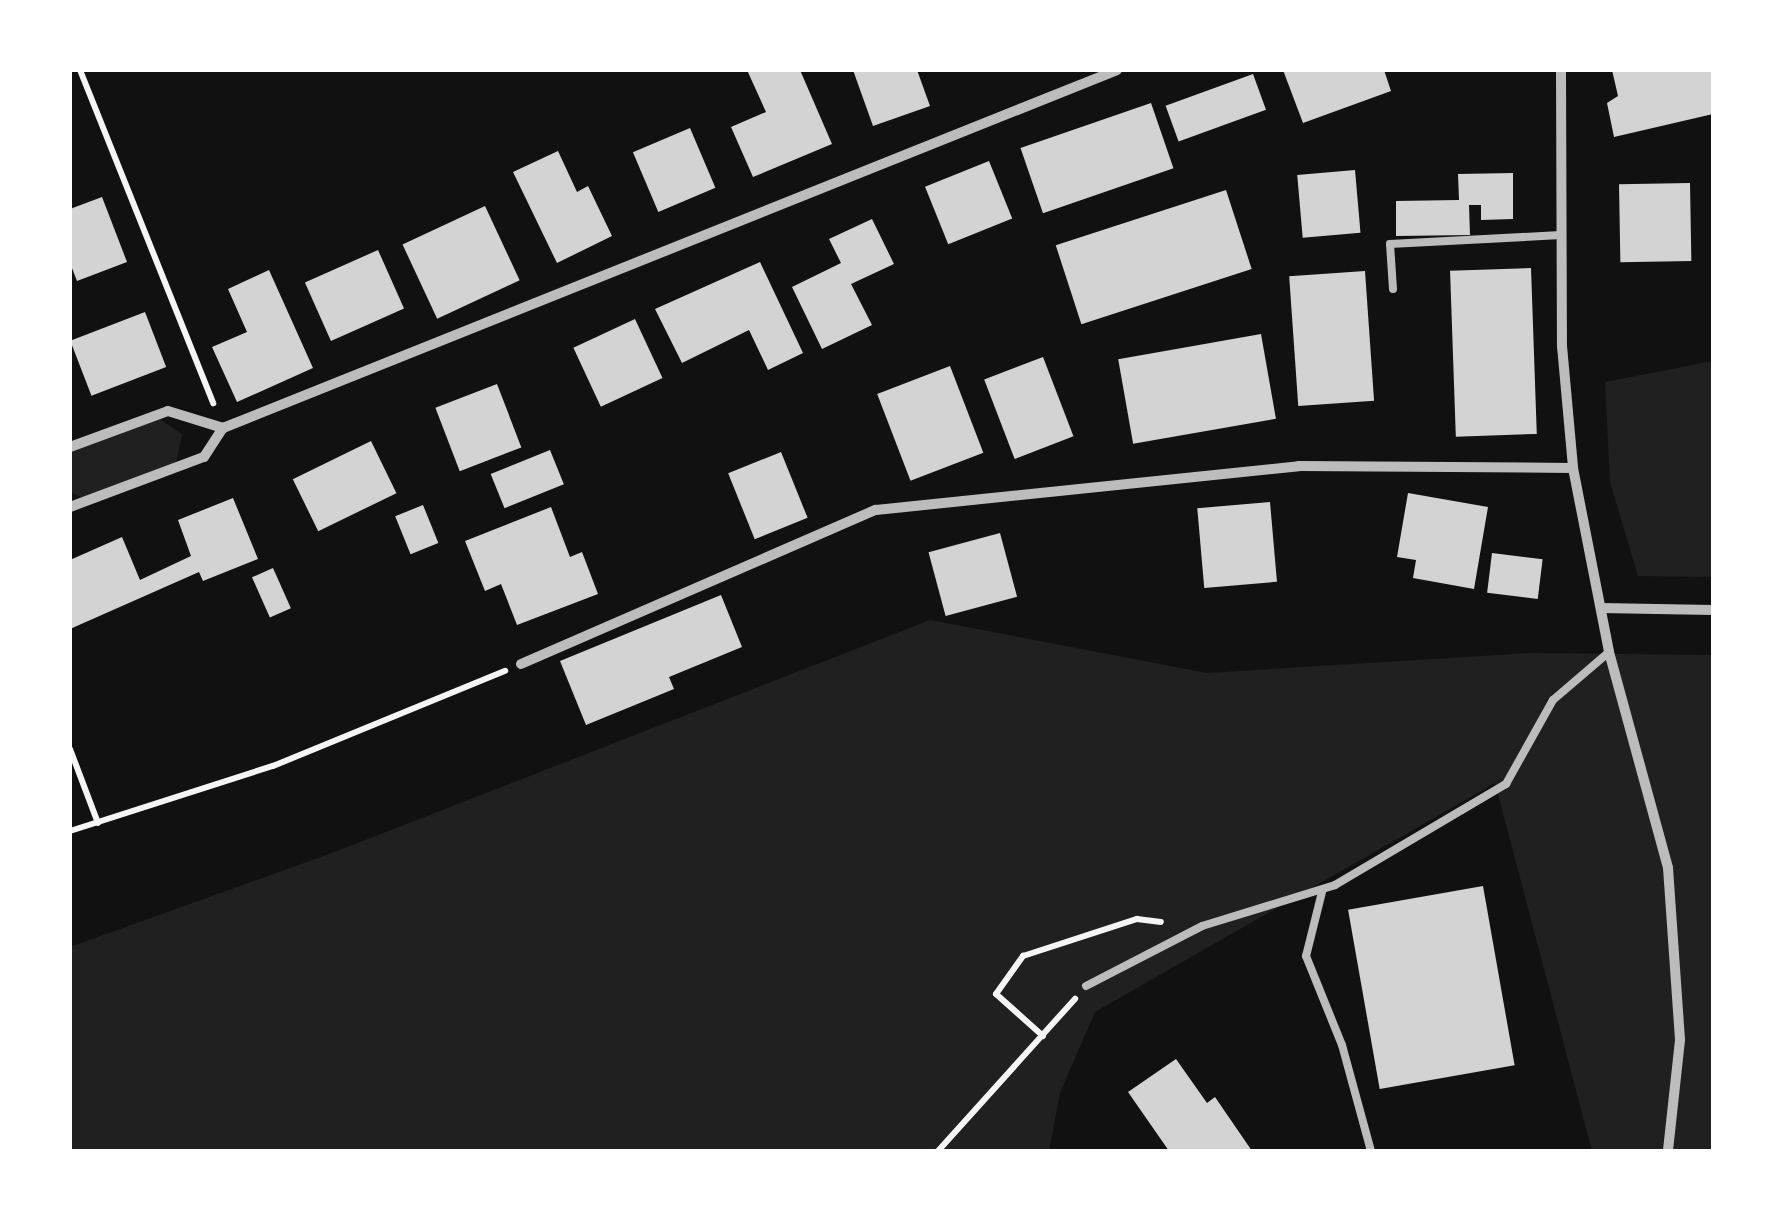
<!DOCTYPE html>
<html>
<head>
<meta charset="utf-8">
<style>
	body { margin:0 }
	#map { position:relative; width:1783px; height:1221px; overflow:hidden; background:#111; font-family:Karla,sans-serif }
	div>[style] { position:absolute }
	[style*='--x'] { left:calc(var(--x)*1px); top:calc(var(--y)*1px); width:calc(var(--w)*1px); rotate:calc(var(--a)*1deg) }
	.green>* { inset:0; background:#202020 }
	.building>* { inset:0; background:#d3d3d3; transform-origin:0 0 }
	.path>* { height:6px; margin:-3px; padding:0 3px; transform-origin:3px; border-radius:3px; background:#f5f5f5 }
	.service>* { height:8px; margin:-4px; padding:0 4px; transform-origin:4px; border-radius:4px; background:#bcbcbc }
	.minor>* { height:10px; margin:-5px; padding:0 5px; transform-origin:5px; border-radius:5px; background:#bcbcbc }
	span { translate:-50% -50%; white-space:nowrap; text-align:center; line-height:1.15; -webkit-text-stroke:8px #fff; paint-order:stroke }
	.frame { position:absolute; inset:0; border:72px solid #fff; pointer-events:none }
</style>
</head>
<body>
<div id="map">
	<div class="green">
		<i style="clip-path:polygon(1713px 361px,1713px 577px,1638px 576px,1610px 482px,1605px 382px)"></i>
		<i style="clip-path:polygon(159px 419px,182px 434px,176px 464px,83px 498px,70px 492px,70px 451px)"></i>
		<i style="clip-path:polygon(930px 620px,1207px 673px,1532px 653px,1713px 655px,1713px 1151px,1592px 1151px,1495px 783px,1095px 1012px,1060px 1093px,1049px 1151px,70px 1151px,70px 947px,332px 853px)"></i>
	</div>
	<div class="building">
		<i style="clip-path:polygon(747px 70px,800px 70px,832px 144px,753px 177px,731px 127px,766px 112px)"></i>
		<i style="clip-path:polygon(853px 70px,917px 70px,930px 106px,873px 126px)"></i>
		<i style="clip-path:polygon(1283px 70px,1384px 70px,1391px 91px,1303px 123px)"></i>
		<i style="clip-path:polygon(1612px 70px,1713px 70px,1713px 114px,1614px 137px,1607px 103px,1618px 96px)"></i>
		<i style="left:1253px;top:74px;width:38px;height:93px;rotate:70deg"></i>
		<i style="left:1151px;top:103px;width:69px;height:138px;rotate:71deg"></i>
		<i style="left:690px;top:128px;width:65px;height:62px;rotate:67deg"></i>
		<i style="clip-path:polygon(558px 151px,577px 192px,588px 186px,612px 236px,557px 263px,513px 172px)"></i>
		<i style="left:989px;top:161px;width:62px;height:69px;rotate:68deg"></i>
		<i style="left:1355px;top:170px;width:63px;height:58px;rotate:85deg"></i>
		<i style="clip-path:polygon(1513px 173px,1513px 219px,1481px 220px,1481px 205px,1469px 205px,1470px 235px,1396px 236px,1396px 201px,1459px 200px,1458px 174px)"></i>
		<i style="left:1690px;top:183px;width:78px;height:71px;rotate:89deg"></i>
		<i style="left:1226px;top:190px;width:83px;height:179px;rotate:72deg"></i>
		<i style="clip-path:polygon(102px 197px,127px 262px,77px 281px,70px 263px,70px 209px)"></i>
		<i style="left:485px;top:206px;width:82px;height:91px;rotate:65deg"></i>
		<i style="clip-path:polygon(872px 219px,894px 264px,851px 284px,872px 325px,822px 349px,792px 287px,841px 263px,829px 239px)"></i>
		<i style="left:378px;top:250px;width:64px;height:80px;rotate:66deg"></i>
		<i style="clip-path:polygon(760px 262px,803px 353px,768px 370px,749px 330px,682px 363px,655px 309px)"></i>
		<i style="left:1531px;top:268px;width:166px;height:81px;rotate:88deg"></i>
		<i style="clip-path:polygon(269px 270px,313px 368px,237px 402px,212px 347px,247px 332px,228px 289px)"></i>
		<i style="left:1365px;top:271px;width:130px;height:76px;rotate:86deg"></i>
		<i style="left:145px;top:312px;width:59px;height:80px;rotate:69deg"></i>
		<i style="left:635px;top:319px;width:65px;height:68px;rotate:65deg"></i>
		<i style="left:1261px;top:334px;width:86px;height:145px;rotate:80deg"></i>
		<i style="left:1043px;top:357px;width:85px;height:63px;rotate:69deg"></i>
		<i style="left:950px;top:366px;width:93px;height:78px;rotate:69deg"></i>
		<i style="left:497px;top:384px;width:68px;height:66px;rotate:69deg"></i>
		<i style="left:371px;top:441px;width:58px;height:87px;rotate:64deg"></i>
		<i style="left:550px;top:450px;width:37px;height:64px;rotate:68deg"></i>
		<i style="left:781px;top:452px;width:71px;height:57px;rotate:68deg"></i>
		<i style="clip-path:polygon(1408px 493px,1488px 507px,1474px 589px,1413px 578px,1416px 560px,1397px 557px)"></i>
		<i style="clip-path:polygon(233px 498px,258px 559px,203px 581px,199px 572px,70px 629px,70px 560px,122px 537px,140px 580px,191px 556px,178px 520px)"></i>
		<i style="left:1270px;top:502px;width:80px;height:73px;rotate:85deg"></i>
		<i style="left:423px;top:505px;width:41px;height:30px;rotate:68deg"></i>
		<i style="clip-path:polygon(551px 507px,570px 557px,582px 552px,598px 594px,517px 625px,501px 584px,485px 591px,465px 541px)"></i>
		<i style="left:1000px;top:533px;width:66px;height:74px;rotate:75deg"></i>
		<i style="left:1492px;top:553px;width:51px;height:40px;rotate:7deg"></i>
		<i style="left:273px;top:568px;width:44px;height:23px;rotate:66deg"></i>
		<i style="clip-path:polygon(721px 595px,742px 647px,669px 677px,674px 689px,586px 725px,560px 661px)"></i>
		<i style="left:1483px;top:886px;width:182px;height:137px;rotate:80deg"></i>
		<i style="clip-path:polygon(1176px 1059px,1207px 1103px,1215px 1097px,1252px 1151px,1169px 1151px,1128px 1092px)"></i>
	</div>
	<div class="path">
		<i style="--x:80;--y:70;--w:359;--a:68.2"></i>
		<i style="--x:70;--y:749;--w:79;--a:69.3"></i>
		<i style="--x:70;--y:831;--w:213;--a:-17.8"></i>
		<i style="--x:273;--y:766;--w:251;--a:-22.3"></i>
		<i style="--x:1043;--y:1036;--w:63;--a:-138.2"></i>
		<i style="--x:996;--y:994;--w:47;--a:-54.6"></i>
		<i style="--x:1023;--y:956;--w:120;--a:-18"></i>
		<i style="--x:1137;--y:919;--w:24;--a:7"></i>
		<i style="--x:938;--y:1151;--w:205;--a:-48"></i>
	</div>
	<div class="service">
		<i style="--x:1393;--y:289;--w:45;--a:-93.8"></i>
		<i style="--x:1390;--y:244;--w:171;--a:-3"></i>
		<i style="--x:1322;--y:892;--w:66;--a:104"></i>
		<i style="--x:1306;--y:956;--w:96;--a:68"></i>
		<i style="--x:1342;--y:1045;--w:110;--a:74.7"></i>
		<i style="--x:1086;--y:986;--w:131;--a:-27.3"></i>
		<i style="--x:1202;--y:926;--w:139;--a:-17.1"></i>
		<i style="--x:1335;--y:885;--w:199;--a:-30.6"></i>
		<i style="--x:1506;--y:784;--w:96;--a:-60.8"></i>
		<i style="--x:1553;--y:700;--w:74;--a:-40.6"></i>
	</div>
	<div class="minor">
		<i style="--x:1561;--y:70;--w:276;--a:89.8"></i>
		<i style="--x:1562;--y:346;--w:122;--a:84.8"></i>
		<i style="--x:1573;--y:468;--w:187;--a:78.9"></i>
		<i style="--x:1609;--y:652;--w:224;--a:74.7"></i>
		<i style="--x:1668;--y:868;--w:172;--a:86"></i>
		<i style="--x:1680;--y:1040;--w:112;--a:96.2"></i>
		<i style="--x:70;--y:447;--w:104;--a:-20.2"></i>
		<i style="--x:168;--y:411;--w:58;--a:17.2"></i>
		<i style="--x:70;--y:507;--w:143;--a:-20.5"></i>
		<i style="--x:204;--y:457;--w:35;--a:-57"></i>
		<i style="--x:223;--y:428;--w:963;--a:-21.82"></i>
		<i style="--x:1601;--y:608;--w:112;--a:1"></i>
		<i style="--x:521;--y:664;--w:387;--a:-23.5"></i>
		<i style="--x:876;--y:510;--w:425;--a:-5.9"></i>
		<i style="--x:1299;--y:466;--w:274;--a:0.4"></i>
	</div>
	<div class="frame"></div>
</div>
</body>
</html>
